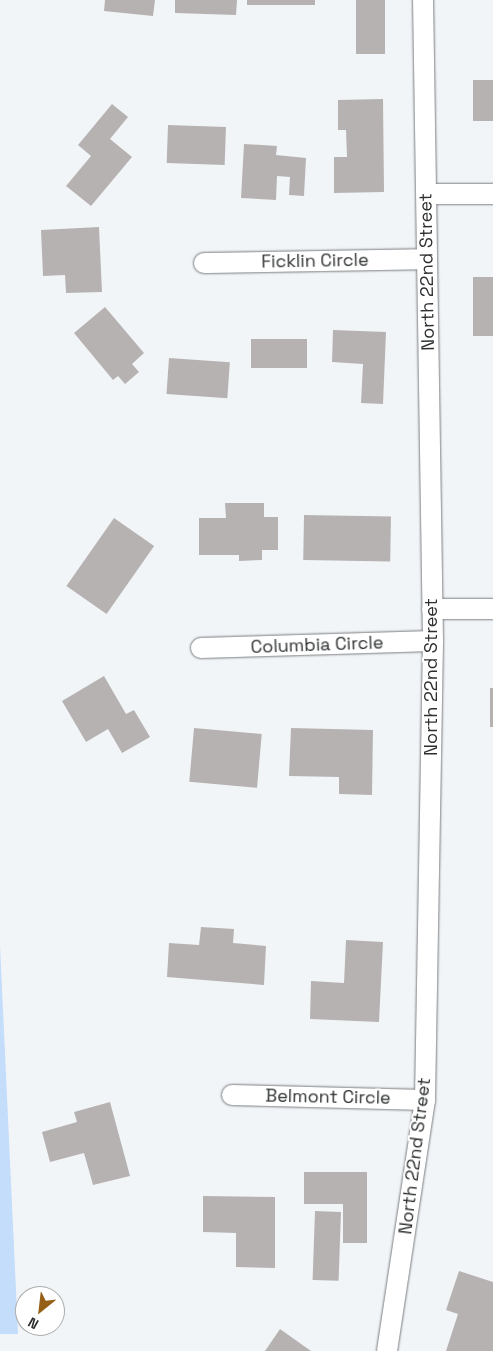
<!DOCTYPE html>
<html>
<head>
<meta charset="utf-8">
<style>
	body { margin:0 }
	#map { position:relative; width:493px; height:1351px; overflow:hidden; background:#f2f5f8; font-family:"Space Grotesk",sans-serif }
	div>[style] { position:absolute }
	[style*='--x'] { left:calc(var(--x)*1px); top:calc(var(--y)*1px); width:calc(var(--w)*1px); rotate:calc(var(--a)*1deg) }
	.green>* { inset:0; background:#c3ddfa }
	.building>* { inset:0; background:#b7b2b2; transform-origin:0 0 }
	.roads { filter:drop-shadow(0 0 1px #7b7e81) drop-shadow(0 0 1px #7b7e81) }
	.minor>* { height:20px; margin:-10px; padding:0 10px; transform-origin:10px; border-radius:10px; background:#fff }
	span { translate:-50% -50%; white-space:nowrap; text-align:center; line-height:1.15; -webkit-text-stroke:4px #fff; paint-order:stroke }
	.street-label { font-size:18px; color:#2d2f30 }
	.north { position:absolute; left:15px; top:1286px; width:50px; height:50px; box-sizing:border-box; background:#fff; border:1px solid #abacac; border-radius:50%; rotate:209deg; font-size:14px; font-weight:700; line-height:20px; text-align:center; color:#2d2f30 }
	.north::after { content:''; display:block; margin:auto; width:18px; height:22px; background:#965f18; clip-path:polygon(50% 0,100% 100%,50% 72%,0 100%) }
</style>
</head>
<body>
<div id="map">
	<div class="green">
		<i style="clip-path:polygon(0 945px,18px 1334px,0 1334px)"></i>
	</div>
	<div class="building">
		<i style="clip-path:polygon(105px 0,155px 0,153px 16px,104px 11px)"></i>
		<i style="clip-path:polygon(175px 0,237px 0,236px 15px,175px 13px)"></i>
		<i style="left:247px;top:0;width:68px;height:5px"></i>
		<i style="left:356px;top:0;width:29px;height:54px"></i>
		<i style="left:473px;top:80px;width:20px;height:41px"></i>
		<i style="clip-path:polygon(383px 99px,384px 192px,334px 193px,334px 157px,347px 157px,346px 130px,338px 130px,338px 100px)"></i>
		<i style="clip-path:polygon(112px 104px,128px 117px,110px 139px,132px 157px,91px 206px,66px 186px,91px 156px,78px 145px)"></i>
		<i style="left:168px;top:125px;width:58px;height:38px;rotate:2deg"></i>
		<i style="clip-path:polygon(244px 144px,277px 146px,276px 155px,306px 158px,304px 196px,289px 195px,290px 177px,277px 176px,276px 200px,241px 198px)"></i>
		<i style="clip-path:polygon(99px 227px,102px 292px,66px 293px,65px 275px,43px 276px,41px 230px)"></i>
		<i style="left:473px;top:277px;width:20px;height:59px"></i>
		<i style="clip-path:polygon(105px 307px,144px 353px,132px 364px,139px 372px,125px 384px,118px 376px,113px 380px,74px 333px)"></i>
		<i style="clip-path:polygon(333px 330px,386px 332px,383px 404px,361px 403px,363px 364px,332px 362px)"></i>
		<i style="left:251px;top:339px;width:56px;height:29px"></i>
		<i style="left:169px;top:358px;width:61px;height:36px;rotate:4deg"></i>
		<i style="clip-path:polygon(225px 503px,264px 503px,264px 517px,278px 517px,278px 550px,262px 550px,262px 560px,239px 561px,239px 555px,199px 555px,199px 518px,226px 518px)"></i>
		<i style="left:304px;top:515px;width:87px;height:45px;rotate:1deg"></i>
		<i style="left:114px;top:518px;width:49px;height:83px;rotate:35deg"></i>
		<i style="clip-path:polygon(104px 676px,126px 714px,134px 710px,150px 737px,122px 753px,108px 729px,86px 742px,62px 701px)"></i>
		<i style="left:490px;top:688px;width:3px;height:39px"></i>
		<i style="left:194px;top:728px;width:68px;height:54px;rotate:5deg"></i>
		<i style="clip-path:polygon(291px 728px,373px 730px,372px 795px,339px 794px,339px 777px,289px 776px)"></i>
		<i style="clip-path:polygon(201px 927px,234px 929px,233px 943px,266px 946px,264px 985px,167px 977px,169px 943px,199px 945px)"></i>
		<i style="clip-path:polygon(346px 940px,383px 942px,379px 1022px,310px 1019px,311px 981px,344px 983px)"></i>
		<i style="clip-path:polygon(110px 1102px,130px 1176px,93px 1185px,84px 1153px,50px 1162px,42px 1132px,77px 1122px,74px 1112px)"></i>
		<i style="clip-path:polygon(304px 1172px,367px 1172px,367px 1243px,343px 1243px,343px 1204px,304px 1204px)"></i>
		<i style="clip-path:polygon(203px 1196px,275px 1197px,275px 1268px,236px 1267px,236px 1233px,203px 1232px)"></i>
		<i style="left:315px;top:1211px;width:26px;height:69px;rotate:2deg"></i>
		<i style="clip-path:polygon(459px 1271px,493px 1282px,493px 1351px,446px 1351px,458px 1314px,446px 1310px)"></i>
		<i style="clip-path:polygon(280px 1329px,311px 1351px,265px 1351px)"></i>
	</div>
	<div class="roads">
		<div class="minor">
			<i style="--x:426;--y:194;--w:67;--a:0"></i>
			<i style="--x:204;--y:263;--w:222;--a:-1"></i>
			<i style="--x:432;--y:609;--w:61;--a:0"></i>
			<i style="--x:201;--y:648;--w:232;--a:-1.7"></i>
			<i style="--x:232;--y:1095;--w:193;--a:1.5"></i>
			<i style="--x:387;--y:1351;--w:254;--a:-81.4"></i>
			<i style="--x:425;--y:1100;--w:459;--a:-89"></i>
			<i style="--x:433;--y:641;--w:641;--a:-90.89"></i>
		</div>
	</div>
	<div class="street-label">
		<span style="left:315px;top:261px;rotate:-1deg">Ficklin Circle</span>
		<span style="left:427px;top:272px;rotate:-91deg">North 22nd Street</span>
		<span style="left:317px;top:645px;rotate:-2deg">Columbia Circle</span>
		<span style="left:431px;top:677px;rotate:-90deg">North 22nd Street</span>
		<span style="left:328px;top:1097px;rotate:1deg">Belmont Circle</span>
		<span style="left:415px;top:1156px;rotate:-83deg">North 22nd Street</span>
	</div>
	<div class="north">N</div>
</div>
</body>
</html>
